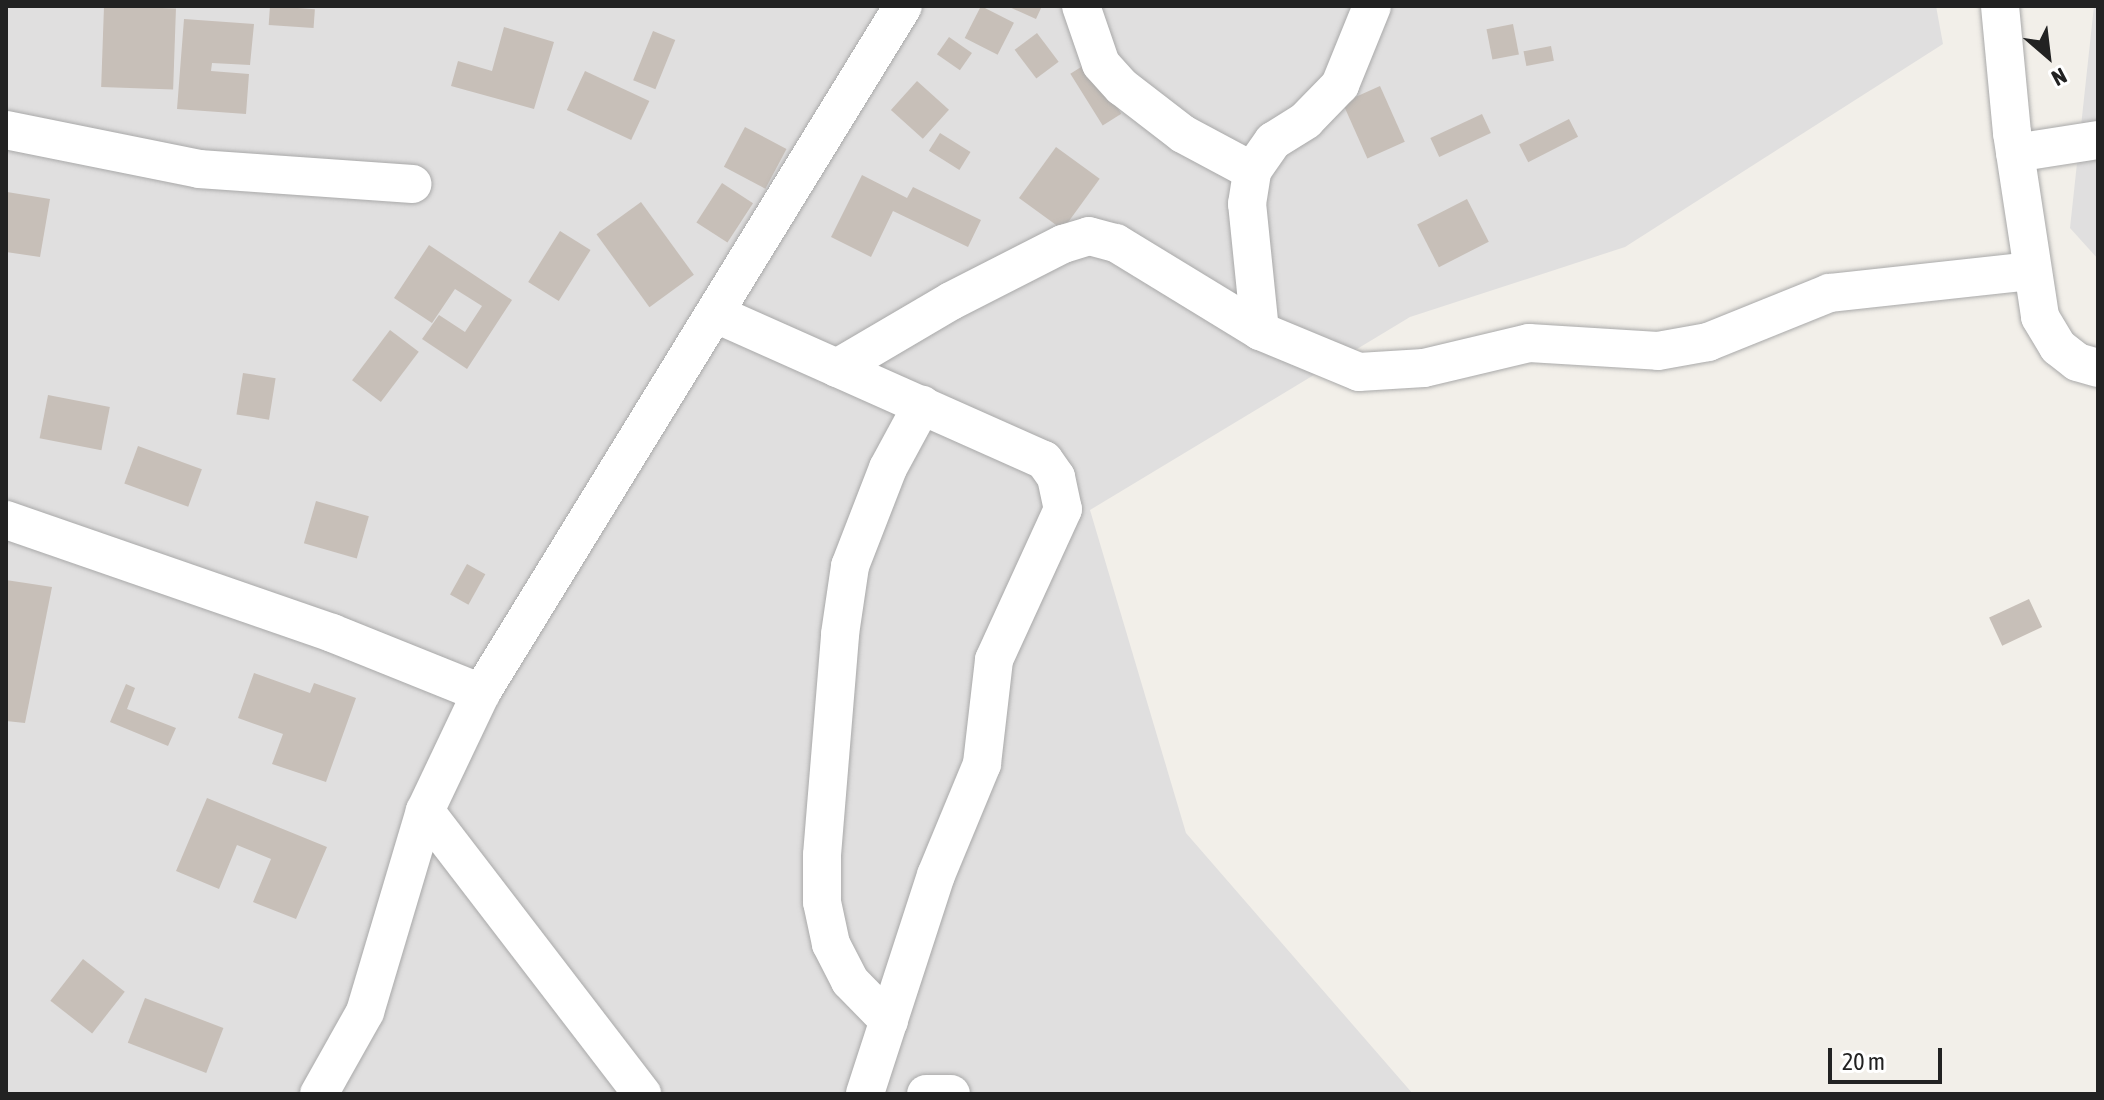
<!DOCTYPE html>
<html>
<head>
<meta charset="utf-8">
<style>
	body { margin:0 }
	#map { position:relative; width:2104px; height:1100px; overflow:hidden; background:#f2efe9; font-family:"Asap Condensed",sans-serif }
	div>[style] { position:absolute }
	[style*='--x'] { left:calc(var(--x)*1px); top:calc(var(--y)*1px); width:calc(var(--w)*1px); rotate:calc(var(--a)*1deg) }
	.residential>* { inset:0; background:#e0dfdf }
	.building>* { inset:0; background:#c7bfb8; transform-origin:0 0 }
	.roads { filter:drop-shadow(0 0 2px #a9a9a9) drop-shadow(0 0 2px #a9a9a9) }
	.minor>* { height:38px; margin:-19px; padding:0 19px; transform-origin:19px; border-radius:19px; background:#fff }
	span { translate:-50% -50%; white-space:nowrap; text-align:center; line-height:1.15; -webkit-text-stroke:6px #fff; paint-order:stroke }
	.frame { position:absolute; inset:0; border:8px solid #222; pointer-events:none }
	.north { position:absolute; left:2008px; top:16px; width:80px; height:80px; -webkit-text-stroke:6px #fff; paint-order:stroke; rotate:152deg; font-size:22px; font-weight:700; line-height:32px; text-align:center; color:#222 }
	.north::after { content:''; display:block; margin:auto; width:28px; height:36px; background:#222; clip-path:polygon(50% 0,100% 100%,50% 72%,0 100%) }
	.scale { position:absolute; left:1828px; top:1048px; width:114px; height:36px; box-sizing:border-box; border:4px solid #222; border-top:0; padding-left:10px; font-size:24px; line-height:28px; white-space:nowrap; color:#222; -webkit-text-stroke:6px #fff; paint-order:stroke }
</style>
</head>
<body>
<div id="map">
	<div class="residential">
		<i style="clip-path:polygon(6px 6px,1936px 6px,1943px 44px,1625px 247px,1410px 317px,1090px 510px,1186px 833px,1413px 1094px,6px 1094px)"></i>
		<i style="clip-path:polygon(2094px 6px,2098px 6px,2098px 259px,2070px 228px)"></i>
	</div>
	<div class="building">
		<i style="left:104px;top:6px;width:72px;height:81px;rotate:2deg"></i>
		<i style="left:270px;top:6px;width:45px;height:19px;rotate:4deg"></i>
		<i style="left:981px;top:6px;width:37px;height:36px;rotate:27deg"></i>
		<i style="clip-path:polygon(1007px 6px,1042px 6px,1036px 19px)"></i>
		<i style="clip-path:polygon(184px 19px,254px 24px,250px 65px,212px 63px,211px 71px,249px 74px,246px 114px,177px 109px)"></i>
		<i style="left:1513px;top:24px;width:31px;height:27px;rotate:79deg"></i>
		<i style="clip-path:polygon(504px 27px,554px 42px,534px 109px,451px 86px,458px 61px,492px 71px)"></i>
		<i style="left:653px;top:31px;width:24px;height:53px;rotate:22deg"></i>
		<i style="left:1037px;top:33px;width:36px;height:28px;rotate:53deg"></i>
		<i style="left:949px;top:37px;width:28px;height:21px;rotate:35deg"></i>
		<i style="left:1551px;top:46px;width:15px;height:28px;rotate:79deg"></i>
		<i style="left:1089px;top:62px;width:61px;height:22px;rotate:58deg"></i>
		<i style="left:585px;top:71px;width:71px;height:43px;rotate:25deg"></i>
		<i style="left:917px;top:81px;width:43px;height:39px;rotate:42deg"></i>
		<i style="left:1380px;top:86px;width:61px;height:41px;rotate:66deg"></i>
		<i style="left:1482px;top:114px;width:21px;height:57px;rotate:65deg"></i>
		<i style="left:1569px;top:119px;width:20px;height:56px;rotate:63deg"></i>
		<i style="left:745px;top:127px;width:47px;height:45px;rotate:28deg"></i>
		<i style="left:940px;top:133px;width:36px;height:21px;rotate:32deg"></i>
		<i style="left:1056px;top:147px;width:54px;height:63px;rotate:36deg"></i>
		<i style="clip-path:polygon(862px 175px,907px 198px,913px 187px,981px 220px,968px 247px,893px 211px,871px 257px,831px 237px)"></i>
		<i style="left:722px;top:183px;width:37px;height:47px;rotate:33deg"></i>
		<i style="clip-path:polygon(7px 192px,50px 199px,40px 257px,6px 252px)"></i>
		<i style="left:1467px;top:199px;width:48px;height:56px;rotate:63deg"></i>
		<i style="left:641px;top:202px;width:90px;height:55px;rotate:54deg"></i>
		<i style="left:560px;top:231px;width:36px;height:60px;rotate:32deg"></i>
		<i style="clip-path:polygon(429px 245px,512px 300px,467px 369px,422px 339px,439px 315px,465px 332px,482px 306px,455px 289px,432px 323px,394px 298px)"></i>
		<i style="left:390px;top:330px;width:36px;height:63px;rotate:37deg"></i>
		<i style="left:243px;top:373px;width:33px;height:42px;rotate:9deg"></i>
		<i style="left:48px;top:395px;width:63px;height:44px;rotate:11deg"></i>
		<i style="left:138px;top:446px;width:68px;height:40px;rotate:20deg"></i>
		<i style="left:316px;top:501px;width:55px;height:44px;rotate:16deg"></i>
		<i style="left:467px;top:564px;width:21px;height:35px;rotate:29deg"></i>
		<i style="clip-path:polygon(6px 580px,52px 587px,25px 723px,6px 721px)"></i>
		<i style="left:2029px;top:599px;width:31px;height:44px;rotate:65deg"></i>
		<i style="clip-path:polygon(254px 673px,310px 693px,314px 683px,356px 698px,326px 782px,272px 764px,283px 734px,238px 718px)"></i>
		<i style="clip-path:polygon(126px 684px,135px 688px,127px 709px,176px 728px,168px 746px,110px 722px)"></i>
		<i style="clip-path:polygon(207px 798px,327px 847px,296px 919px,253px 902px,271px 859px,237px 845px,219px 889px,176px 871px)"></i>
		<i style="left:83px;top:959px;width:53px;height:53px;rotate:38deg"></i>
		<i style="left:145px;top:998px;width:84px;height:48px;rotate:21deg"></i>
	</div>
	<div class="roads">
		<div class="minor">
			<i style="--x:1081;--y:6;--w:61;--a:71"></i>
			<i style="--x:1101;--y:64;--w:31;--a:48"></i>
			<i style="--x:1122;--y:87;--w:77;--a:37.6"></i>
			<i style="--x:1183;--y:134;--w:78;--a:28.2"></i>
			<i style="--x:2000;--y:6;--w:128;--a:84.6"></i>
			<i style="--x:2012;--y:133;--w:186;--a:81.3"></i>
			<i style="--x:2040;--y:317;--w:35;--a:59"></i>
			<i style="--x:2058;--y:347;--w:24;--a:38"></i>
			<i style="--x:2077;--y:362;--w:22;--a:16"></i>
			<i style="--x:6;--y:130;--w:197;--a:11.4"></i>
			<i style="--x:199;--y:169;--w:214;--a:4"></i>
			<i style="--x:2015;--y:153;--w:84;--a:-8.9"></i>
			<i style="--x:716;--y:314;--w:359;--a:24"></i>
			<i style="--x:1044;--y:460;--w:21;--a:55"></i>
			<i style="--x:1056;--y:477;--w:33;--a:78"></i>
			<i style="--x:1063;--y:509;--w:166;--a:114.6"></i>
			<i style="--x:994;--y:660;--w:105;--a:96.6"></i>
			<i style="--x:982;--y:764;--w:120;--a:112.5"></i>
			<i style="--x:936;--y:875;--w:230;--a:108"></i>
			<i style="--x:1260;--y:331;--w:128;--a:-95.8"></i>
			<i style="--x:1247;--y:204;--w:33;--a:-81"></i>
			<i style="--x:1252;--y:171;--w:37;--a:-55"></i>
			<i style="--x:1273;--y:141;--w:39;--a:-32"></i>
			<i style="--x:1306;--y:120;--w:49;--a:-45.8"></i>
			<i style="--x:1340;--y:85;--w:85;--a:-67.9"></i>
			<i style="--x:837;--y:368;--w:132;--a:-30.4"></i>
			<i style="--x:951;--y:301;--w:126;--a:-27"></i>
			<i style="--x:1063;--y:244;--w:27;--a:-17"></i>
			<i style="--x:1089;--y:236;--w:28;--a:15"></i>
			<i style="--x:1116;--y:243;--w:169;--a:31.4"></i>
			<i style="--x:1260;--y:331;--w:107;--a:22.5"></i>
			<i style="--x:1359;--y:372;--w:65;--a:-3.5"></i>
			<i style="--x:1424;--y:368;--w:108;--a:-13.4"></i>
			<i style="--x:1529;--y:343;--w:129;--a:3.5"></i>
			<i style="--x:1658;--y:351;--w:51;--a:-10.2"></i>
			<i style="--x:1708;--y:342;--w:131;--a:-22"></i>
			<i style="--x:1829;--y:293;--w:204;--a:-6.2"></i>
			<i style="--x:6;--y:520;--w:345;--a:19.1"></i>
			<i style="--x:332;--y:633;--w:161;--a:21.9"></i>
			<i style="--x:425;--y:811;--w:357;--a:52.5"></i>
			<i style="--x:889;--y:1021;--w:56;--a:-134.3"></i>
			<i style="--x:850;--y:981;--w:42;--a:-117.2"></i>
			<i style="--x:831;--y:944;--w:43;--a:-102.1"></i>
			<i style="--x:822;--y:902;--w:47;--a:-90"></i>
			<i style="--x:822;--y:855;--w:222;--a:-85.3"></i>
			<i style="--x:840;--y:634;--w:69;--a:-81.6"></i>
			<i style="--x:850;--y:566;--w:105;--a:-68.8"></i>
			<i style="--x:888;--y:468;--w:72;--a:-61.6"></i>
			<i style="--x:319;--y:1094;--w:94;--a:-60.7"></i>
			<i style="--x:365;--y:1012;--w:210;--a:-73.4"></i>
			<i style="--x:425;--y:811;--w:131;--a:-64.6"></i>
			<i style="--x:481;--y:693;--w:806;--a:-58.44"></i>
			<i style="--x:926;--y:1094;--w:25;--a:0"></i>
		</div>
	</div>
	<div class="frame"></div>
	<div class="north">N</div>
	<div class="scale">20 m</div>
</div>
</body>
</html>
